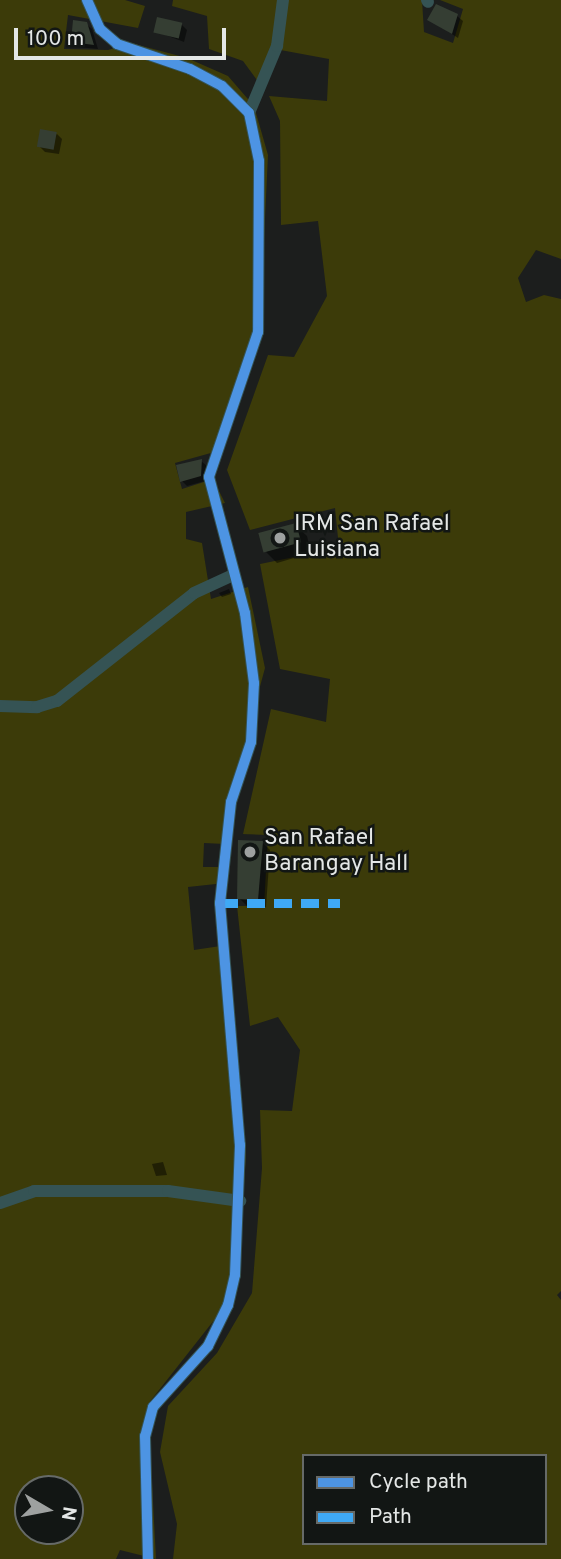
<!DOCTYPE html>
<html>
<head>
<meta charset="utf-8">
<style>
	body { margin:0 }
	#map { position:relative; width:561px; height:1559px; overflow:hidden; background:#1c1e1d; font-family:Overpass,sans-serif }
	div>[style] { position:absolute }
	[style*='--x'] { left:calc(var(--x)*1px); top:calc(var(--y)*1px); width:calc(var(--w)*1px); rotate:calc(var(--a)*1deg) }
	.green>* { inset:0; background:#3c3b09 }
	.shadow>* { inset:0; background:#0007 }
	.building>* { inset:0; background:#353e33; transform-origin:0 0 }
	.minor>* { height:12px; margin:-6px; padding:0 6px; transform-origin:6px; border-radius:6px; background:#355354 }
	.quiet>* { height:9px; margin-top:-4.5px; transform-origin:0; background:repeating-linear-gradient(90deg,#3fa9f5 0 18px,transparent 0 27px) }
	.cycleway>* { height:10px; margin:-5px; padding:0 5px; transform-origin:5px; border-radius:5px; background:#4d94e3 }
	.dots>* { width:19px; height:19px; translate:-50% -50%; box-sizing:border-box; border:4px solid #121614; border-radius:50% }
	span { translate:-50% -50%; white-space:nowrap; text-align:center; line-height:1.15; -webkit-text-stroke:5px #121614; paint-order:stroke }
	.poi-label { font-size:23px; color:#e4e7e6 }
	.left { translate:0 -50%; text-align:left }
	.legend { position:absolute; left:302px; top:1454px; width:245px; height:91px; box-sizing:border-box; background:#121614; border:2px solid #666a68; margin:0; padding:9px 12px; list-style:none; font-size:21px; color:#e4e7e6 }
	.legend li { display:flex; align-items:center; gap:14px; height:35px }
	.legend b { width:35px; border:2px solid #666a68 }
	.north { position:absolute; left:14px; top:1475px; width:70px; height:70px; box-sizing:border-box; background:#121614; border:2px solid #666a68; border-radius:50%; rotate:100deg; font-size:19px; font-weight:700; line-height:28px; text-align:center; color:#e4e7e6 }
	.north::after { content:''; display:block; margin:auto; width:24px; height:32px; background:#9ea1a0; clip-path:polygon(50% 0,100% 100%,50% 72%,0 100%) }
	.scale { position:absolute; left:14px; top:28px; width:212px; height:32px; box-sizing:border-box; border:4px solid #e4e7e6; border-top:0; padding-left:9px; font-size:21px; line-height:24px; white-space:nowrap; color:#e4e7e6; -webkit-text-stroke:5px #121614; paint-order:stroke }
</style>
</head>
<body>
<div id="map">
	<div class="green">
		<i style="clip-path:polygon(evenodd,0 0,125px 0,145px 6px,138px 28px,68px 15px,64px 49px,108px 50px,131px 43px,187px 58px,228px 76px,254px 106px,268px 155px,260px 326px,218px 451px,175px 463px,182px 489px,213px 479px,225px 503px,186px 512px,186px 539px,202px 543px,211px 599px,248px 587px,265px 668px,234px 783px,225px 844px,204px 843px,203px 867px,224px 867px,225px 883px,188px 887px,194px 950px,227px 945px,246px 1155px,237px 1291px,148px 1404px,156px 1559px,120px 1550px,116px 1559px,0 1559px,0 0,28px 1489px,70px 1489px,70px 1531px,28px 1531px,28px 1489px)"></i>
		<i style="clip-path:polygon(evenodd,173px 0,422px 0,424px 32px,453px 43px,463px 9px,440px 0,561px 0,561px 259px,536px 250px,518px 278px,526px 302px,544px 295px,561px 299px,561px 1291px,557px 1295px,561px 1300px,561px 1559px,173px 1559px,177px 1524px,160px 1452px,168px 1406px,217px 1353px,252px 1293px,262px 1168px,260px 1110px,292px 1111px,300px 1050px,278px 1017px,250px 1026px,237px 906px,264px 906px,268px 835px,243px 834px,271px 709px,326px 722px,330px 679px,280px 669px,260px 564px,339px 548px,335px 508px,250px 530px,227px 470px,268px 355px,294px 357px,327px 296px,318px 221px,281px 225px,280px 121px,269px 96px,327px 101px,329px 59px,275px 49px,262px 87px,243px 61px,209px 49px,207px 16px,172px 6px,173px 0,304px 1456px,545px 1456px,545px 1543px,304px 1543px,304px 1456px)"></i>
	</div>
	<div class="shadow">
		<i style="clip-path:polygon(457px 16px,463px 21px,458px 38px,429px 19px)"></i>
		<i style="clip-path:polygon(86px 24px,92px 29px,98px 49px,78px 47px,72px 41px)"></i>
		<i style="clip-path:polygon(182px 25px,187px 30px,184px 42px,155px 31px)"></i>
		<i style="clip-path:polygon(57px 134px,62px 139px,59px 154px,45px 152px,39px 146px)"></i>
		<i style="clip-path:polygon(201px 461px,207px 466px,205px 481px,187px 486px,182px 481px)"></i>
		<i style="clip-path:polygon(295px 525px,307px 536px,311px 553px,277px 563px,266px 552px)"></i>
		<i style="clip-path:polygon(229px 589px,231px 594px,222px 597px,219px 593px)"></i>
		<i style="clip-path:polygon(263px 843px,270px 850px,266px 907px,247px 906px,239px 898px)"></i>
		<i style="clip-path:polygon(163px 1162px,167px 1175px,156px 1176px,152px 1164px)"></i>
	</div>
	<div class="building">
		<i style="clip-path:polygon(436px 4px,458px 14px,452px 34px,427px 20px)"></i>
		<i style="left:157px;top:17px;width:26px;height:16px;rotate:13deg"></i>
		<i style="clip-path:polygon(73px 20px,87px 22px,94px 45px,71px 42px)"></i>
		<i style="left:40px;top:129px;width:17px;height:18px;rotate:10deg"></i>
		<i style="clip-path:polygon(202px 459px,201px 476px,180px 482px,176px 465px)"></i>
		<i style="left:296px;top:523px;width:20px;height:39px;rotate:75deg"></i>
		<i style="clip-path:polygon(238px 840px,263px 841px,258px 900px,237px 899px)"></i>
	</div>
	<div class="minor">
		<i style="--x:87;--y:0;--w:32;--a:66"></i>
		<i style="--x:100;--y:29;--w:23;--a:41"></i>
		<i style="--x:117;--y:44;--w:77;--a:18.9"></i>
		<i style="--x:190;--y:69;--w:36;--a:28"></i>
		<i style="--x:222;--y:86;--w:38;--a:45"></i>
		<i style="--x:249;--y:113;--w:49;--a:78.2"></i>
		<i style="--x:259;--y:161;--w:171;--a:90.3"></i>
		<i style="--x:258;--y:332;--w:153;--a:108.7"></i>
		<i style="--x:209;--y:477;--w:141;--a:75.2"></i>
		<i style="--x:245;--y:613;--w:71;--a:82.7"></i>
		<i style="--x:254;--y:683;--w:59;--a:92.9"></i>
		<i style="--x:251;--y:742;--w:63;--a:108.4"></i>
		<i style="--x:231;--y:802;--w:102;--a:96.2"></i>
		<i style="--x:220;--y:903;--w:243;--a:85.3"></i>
		<i style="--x:240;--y:1145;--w:130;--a:92.2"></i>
		<i style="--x:235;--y:1275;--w:31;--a:103"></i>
		<i style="--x:228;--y:1305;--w:46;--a:116"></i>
		<i style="--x:208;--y:1346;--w:82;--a:132"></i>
		<i style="--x:153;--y:1407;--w:30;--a:105"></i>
		<i style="--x:145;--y:1436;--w:123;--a:88.6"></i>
		<i style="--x:427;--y:0;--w:2;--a:63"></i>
		<i style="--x:249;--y:113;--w:73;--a:-67.3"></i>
		<i style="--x:277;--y:46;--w:46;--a:-82.6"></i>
		<i style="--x:0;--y:706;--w:37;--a:2"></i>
		<i style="--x:37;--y:707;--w:21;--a:-17"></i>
		<i style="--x:57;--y:701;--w:174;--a:-38.2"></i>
		<i style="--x:194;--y:593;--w:43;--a:-24.8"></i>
		<i style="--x:0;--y:1203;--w:36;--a:-19"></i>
		<i style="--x:34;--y:1191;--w:134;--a:0"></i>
		<i style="--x:168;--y:1191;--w:73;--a:7.9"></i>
	</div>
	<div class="quiet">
		<i style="--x:220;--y:903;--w:120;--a:0"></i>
	</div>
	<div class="cycleway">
		<i style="--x:87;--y:0;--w:32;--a:66"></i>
		<i style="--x:100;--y:29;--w:23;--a:41"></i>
		<i style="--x:117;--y:44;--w:77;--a:18.9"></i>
		<i style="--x:190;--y:69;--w:36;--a:28"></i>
		<i style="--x:222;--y:86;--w:38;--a:45"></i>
		<i style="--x:249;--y:113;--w:49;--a:78.2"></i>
		<i style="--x:259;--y:161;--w:171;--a:90.3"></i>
		<i style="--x:258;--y:332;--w:153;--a:108.7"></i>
		<i style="--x:209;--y:477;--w:141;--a:75.2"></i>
		<i style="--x:245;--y:613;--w:71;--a:82.7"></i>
		<i style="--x:254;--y:683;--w:59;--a:92.9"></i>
		<i style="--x:251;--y:742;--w:63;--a:108.4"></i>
		<i style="--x:231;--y:802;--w:102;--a:96.2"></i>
		<i style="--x:220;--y:903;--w:243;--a:85.3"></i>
		<i style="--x:240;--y:1145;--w:130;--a:92.2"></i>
		<i style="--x:235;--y:1275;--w:31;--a:103"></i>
		<i style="--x:228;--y:1305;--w:46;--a:116"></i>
		<i style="--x:208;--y:1346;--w:82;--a:132"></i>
		<i style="--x:153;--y:1407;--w:30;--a:105"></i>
		<i style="--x:145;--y:1436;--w:123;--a:88.6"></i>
	</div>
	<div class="dots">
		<i style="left:280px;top:538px;background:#9ea1a0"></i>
		<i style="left:250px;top:852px;background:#9ea1a0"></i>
	</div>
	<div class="poi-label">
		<span class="left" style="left:294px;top:538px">IRM San Rafael<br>Luisiana</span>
		<span class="left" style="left:264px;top:852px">San Rafael<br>Barangay Hall</span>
	</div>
	<ul class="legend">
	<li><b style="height:9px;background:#4d94e3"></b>Cycle path</li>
	<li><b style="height:9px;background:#3fa9f5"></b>Path</li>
	</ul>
	<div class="north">N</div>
	<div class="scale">100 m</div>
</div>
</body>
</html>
